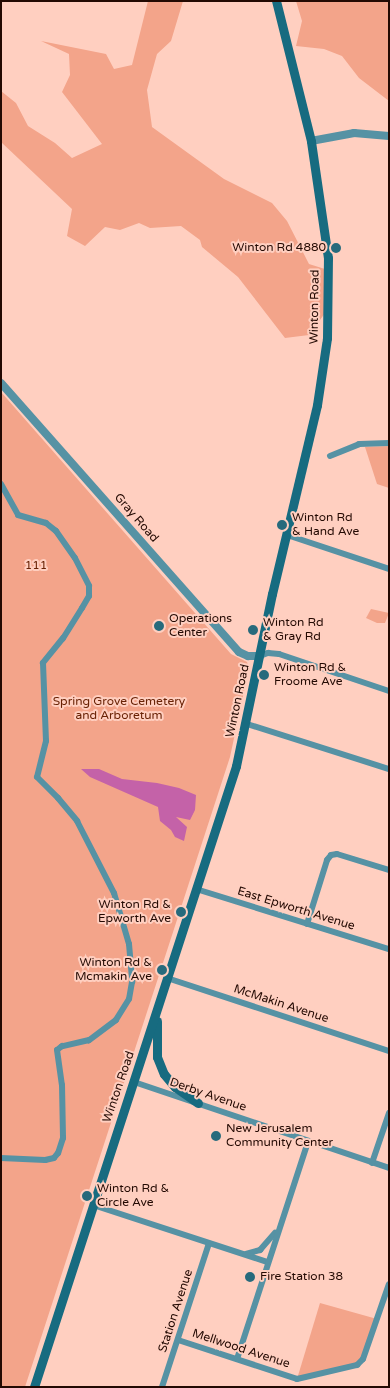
<!DOCTYPE html>
<html>
<head>
<meta charset="utf-8">
<style>
	body { margin:0 }
	#map { position:relative; width:390px; height:1388px; overflow:hidden; background:#ffcfc0; font-family:"Varela Round",sans-serif }
	div>[style] { position:absolute }
	[style*='--x'] { left:calc(var(--x)*1px); top:calc(var(--y)*1px); width:calc(var(--w)*1px); rotate:calc(var(--a)*1deg) }
	.green>* { inset:0; background:#f3a48a }
	.water>* { inset:0; background:#c462a8 }
	.minor>* { height:6px; margin:-3px; padding:0 3px; transform-origin:3px; border-radius:3px; background:#5692a4 }
	.tertiary>* { height:8px; margin:-4px; padding:0 4px; transform-origin:4px; border-radius:4px; background:#5692a4 }
	.secondary>* { height:9px; margin:-4.5px; padding:0 4.5px; transform-origin:4.5px; border-radius:4.5px; background:#176b80 }
	.dots>* { width:14px; height:14px; translate:-50% -50%; box-sizing:border-box; border:2px solid #ffcfc0; border-radius:50% }
	span { translate:-50% -50%; white-space:nowrap; text-align:center; line-height:1.15; -webkit-text-stroke:4px #ffcfc0; paint-order:stroke }
	.poi-label { font-size:12px; color:#230902 }
	.right { translate:-100% -50%; text-align:right }
	.left { translate:0 -50%; text-align:left }
	.street-label { font-size:12px; color:#230902 }
	.park-label { font-size:12px; color:#692205 }
	.frame { position:absolute; inset:0; border:2px solid #230902; pointer-events:none }
</style>
</head>
<body>
<div id="map">
	<div class="green">
		<i style="clip-path:polygon(148px 1px,183px 1px,171px 41px,157px 54px,147px 90px,152px 127px,224px 179px,272px 203px,287px 221px,309px 264px,328px 270px,328px 309px,309px 335px,285px 338px,238px 277px,202px 247px,200px 240px,181px 226px,150px 228px,139px 223px,120px 230px,105px 227px,85px 246px,67px 236px,72px 209px,1px 142px,1px 91px,16px 103px,28px 126px,55px 143px,72px 158px,102px 144px,62px 92px,70px 75px,69px 54px,41px 41px,106px 54px,114px 69px,132px 65px)"></i>
		<i style="clip-path:polygon(296px 1px,389px 1px,389px 101px,359px 78px,342px 56px,324px 49px,296px 46px,302px 21px)"></i>
		<i style="clip-path:polygon(1px 392px,231px 654px,247px 662px,249px 668px,230px 757px,25px 1387px,1px 1387px)"></i>
		<i style="clip-path:polygon(389px 446px,389px 488px,377px 484px,365px 447px)"></i>
		<i style="clip-path:polygon(371px 609px,389px 613px,385px 623px,377px 623px,366px 618px)"></i>
		<i style="clip-path:polygon(320px 1303px,377px 1319px,361px 1363px,297px 1379px)"></i>
	</div>
	<div class="water">
		<i style="clip-path:polygon(81px 769px,99px 769px,122px 779px,157px 783px,179px 788px,196px 795px,195px 810px,190px 820px,176px 817px,187px 827px,184px 841px,175px 837px,171px 830px,160px 821px,158px 807px,90px 777px)"></i>
	</div>
	<div class="minor">
		<i style="--x:330;--y:456;--w:31;--a:-22"></i>
		<i style="--x:359;--y:444;--w:30;--a:-2"></i>
		<i style="--x:1;--y:484;--w:35;--a:61"></i>
		<i style="--x:18;--y:515;--w:29;--a:16"></i>
		<i style="--x:46;--y:523;--w:13;--a:39"></i>
		<i style="--x:56;--y:531;--w:33;--a:55"></i>
		<i style="--x:75;--y:558;--w:31;--a:63"></i>
		<i style="--x:89;--y:586;--w:10;--a:90"></i>
		<i style="--x:89;--y:596;--w:14;--a:120"></i>
		<i style="--x:82;--y:608;--w:36;--a:122"></i>
		<i style="--x:63;--y:638;--w:32;--a:129"></i>
		<i style="--x:43;--y:663;--w:78;--a:87.8"></i>
		<i style="--x:46;--y:741;--w:37;--a:104"></i>
		<i style="--x:37;--y:777;--w:30;--a:45"></i>
		<i style="--x:58;--y:798;--w:30;--a:50"></i>
		<i style="--x:77;--y:821;--w:81;--a:62.8"></i>
		<i style="--x:114;--y:893;--w:53;--a:73.6"></i>
		<i style="--x:129;--y:944;--w:38;--a:85"></i>
		<i style="--x:132;--y:982;--w:17;--a:100"></i>
		<i style="--x:129;--y:999;--w:25;--a:122"></i>
		<i style="--x:116;--y:1020;--w:34;--a:143"></i>
		<i style="--x:89;--y:1040;--w:28;--a:167"></i>
		<i style="--x:62;--y:1046;--w:6;--a:141"></i>
		<i style="--x:57;--y:1050;--w:35;--a:82"></i>
		<i style="--x:62;--y:1085;--w:53;--a:88.9"></i>
		<i style="--x:63;--y:1138;--w:16;--a:108"></i>
		<i style="--x:58;--y:1153;--w:6;--a:129"></i>
		<i style="--x:54;--y:1158;--w:9;--a:167"></i>
		<i style="--x:45;--y:1160;--w:44;--a:-177.4"></i>
		<i style="--x:287;--y:535;--w:108;--a:18.4"></i>
		<i style="--x:260;--y:656;--w:9;--a:-21"></i>
		<i style="--x:268;--y:653;--w:11;--a:5"></i>
		<i style="--x:279;--y:654;--w:116;--a:18.6"></i>
		<i style="--x:247;--y:724;--w:149;--a:17.6"></i>
		<i style="--x:196;--y:889;--w:202;--a:17.3"></i>
		<i style="--x:307;--y:924;--w:67;--a:-72.6"></i>
		<i style="--x:327;--y:860;--w:6;--a:-51"></i>
		<i style="--x:331;--y:855;--w:6;--a:-9"></i>
		<i style="--x:337;--y:854;--w:54;--a:17.1"></i>
		<i style="--x:167;--y:978;--w:234;--a:18.2"></i>
		<i style="--x:134;--y:1082;--w:269;--a:18.6"></i>
		<i style="--x:372;--y:1163;--w:53;--a:-71.2"></i>
		<i style="--x:93;--y:1205;--w:183;--a:18.1"></i>
		<i style="--x:246;--y:1254;--w:15;--a:-16"></i>
		<i style="--x:260;--y:1250;--w:23;--a:-49"></i>
		<i style="--x:178;--y:1340;--w:125;--a:18.1"></i>
		<i style="--x:297;--y:1379;--w:62;--a:-13.1"></i>
		<i style="--x:357;--y:1365;--w:8;--a:-45"></i>
		<i style="--x:363;--y:1359;--w:79;--a:-70.9"></i>
		<i style="--x:237;--y:1359;--w:228;--a:-71.9"></i>
		<i style="--x:162;--y:1387;--w:151;--a:-71.9"></i>
	</div>
	<div class="tertiary">
		<i style="--x:311;--y:141;--w:44;--a:-10.5"></i>
		<i style="--x:354;--y:133;--w:35;--a:5"></i>
		<i style="--x:1;--y:383;--w:359;--a:48.5"></i>
		<i style="--x:239;--y:652;--w:10;--a:24"></i>
		<i style="--x:248;--y:656;--w:12;--a:0"></i>
	</div>
	<div class="secondary">
		<i style="--x:157;--y:1021;--w:36;--a:90"></i>
		<i style="--x:157;--y:1057;--w:18;--a:68"></i>
		<i style="--x:164;--y:1074;--w:17;--a:50"></i>
		<i style="--x:175;--y:1087;--w:28;--a:35"></i>
		<i style="--x:34;--y:1387;--w:653;--a:-71.98"></i>
		<i style="--x:236;--y:766;--w:176;--a:-78.2"></i>
		<i style="--x:272;--y:594;--w:194;--a:-76.6"></i>
		<i style="--x:317;--y:405;--w:68;--a:-81.5"></i>
		<i style="--x:327;--y:338;--w:80;--a:-89.3"></i>
		<i style="--x:328;--y:258;--w:118;--a:-98.3"></i>
		<i style="--x:311;--y:141;--w:144;--a:-104"></i>
	</div>
	<div class="dots">
		<i style="left:336px;top:248px;background:#276a7c"></i>
		<i style="left:282px;top:525px;background:#276a7c"></i>
		<i style="left:159px;top:626px;background:#276a7c"></i>
		<i style="left:253px;top:630px;background:#276a7c"></i>
		<i style="left:264px;top:675px;background:#276a7c"></i>
		<i style="left:181px;top:912px;background:#276a7c"></i>
		<i style="left:162px;top:970px;background:#276a7c"></i>
		<i style="left:216px;top:1136px;background:#276a7c"></i>
		<i style="left:87px;top:1196px;background:#276a7c"></i>
		<i style="left:250px;top:1277px;background:#276a7c"></i>
	</div>
	<div class="poi-label">
		<span class="right" style="left:326px;top:248px">Winton Rd 4880</span>
		<span class="left" style="left:292px;top:525px">Winton Rd<br>&amp; Hand Ave</span>
		<span class="left" style="left:169px;top:626px">Operations<br>Center</span>
		<span class="left" style="left:263px;top:630px">Winton Rd<br>&amp; Gray Rd</span>
		<span class="left" style="left:274px;top:675px">Winton Rd &amp;<br>Froome Ave</span>
		<span class="right" style="left:171px;top:912px">Winton Rd &amp;<br>Epworth Ave</span>
		<span class="right" style="left:152px;top:970px">Winton Rd &amp;<br>Mcmakin Ave</span>
		<span class="left" style="left:226px;top:1136px">New Jerusalem<br>Community Center</span>
		<span class="left" style="left:97px;top:1196px">Winton Rd &amp;<br>Circle Ave</span>
		<span class="left" style="left:260px;top:1277px">Fire Station 38</span>
	</div>
	<div class="street-label">
		<span style="left:315px;top:307px;rotate:-89deg">Winton Road</span>
		<span style="left:136px;top:518px;rotate:49deg">Gray Road</span>
		<span style="left:238px;top:701px;rotate:-78deg">Winton Road</span>
		<span style="left:296px;top:909px;rotate:17deg">East Epworth Avenue</span>
		<span style="left:281px;top:1004px;rotate:18deg">McMakin Avenue</span>
		<span style="left:119px;top:1087px;rotate:-71deg">Winton Road</span>
		<span style="left:208px;top:1095px;rotate:19deg">Derby Avenue</span>
		<span style="left:176px;top:1311px;rotate:-72deg">Station Avenue</span>
		<span style="left:241px;top:1349px;rotate:18deg">Mellwood Avenue</span>
	</div>
	<div class="park-label">
		<span style="left:36px;top:566px">111</span>
		<span style="left:119px;top:709px">Spring Grove Cemetery<br>and Arboretum</span>
	</div>
	<div class="frame"></div>
</div>
</body>
</html>
